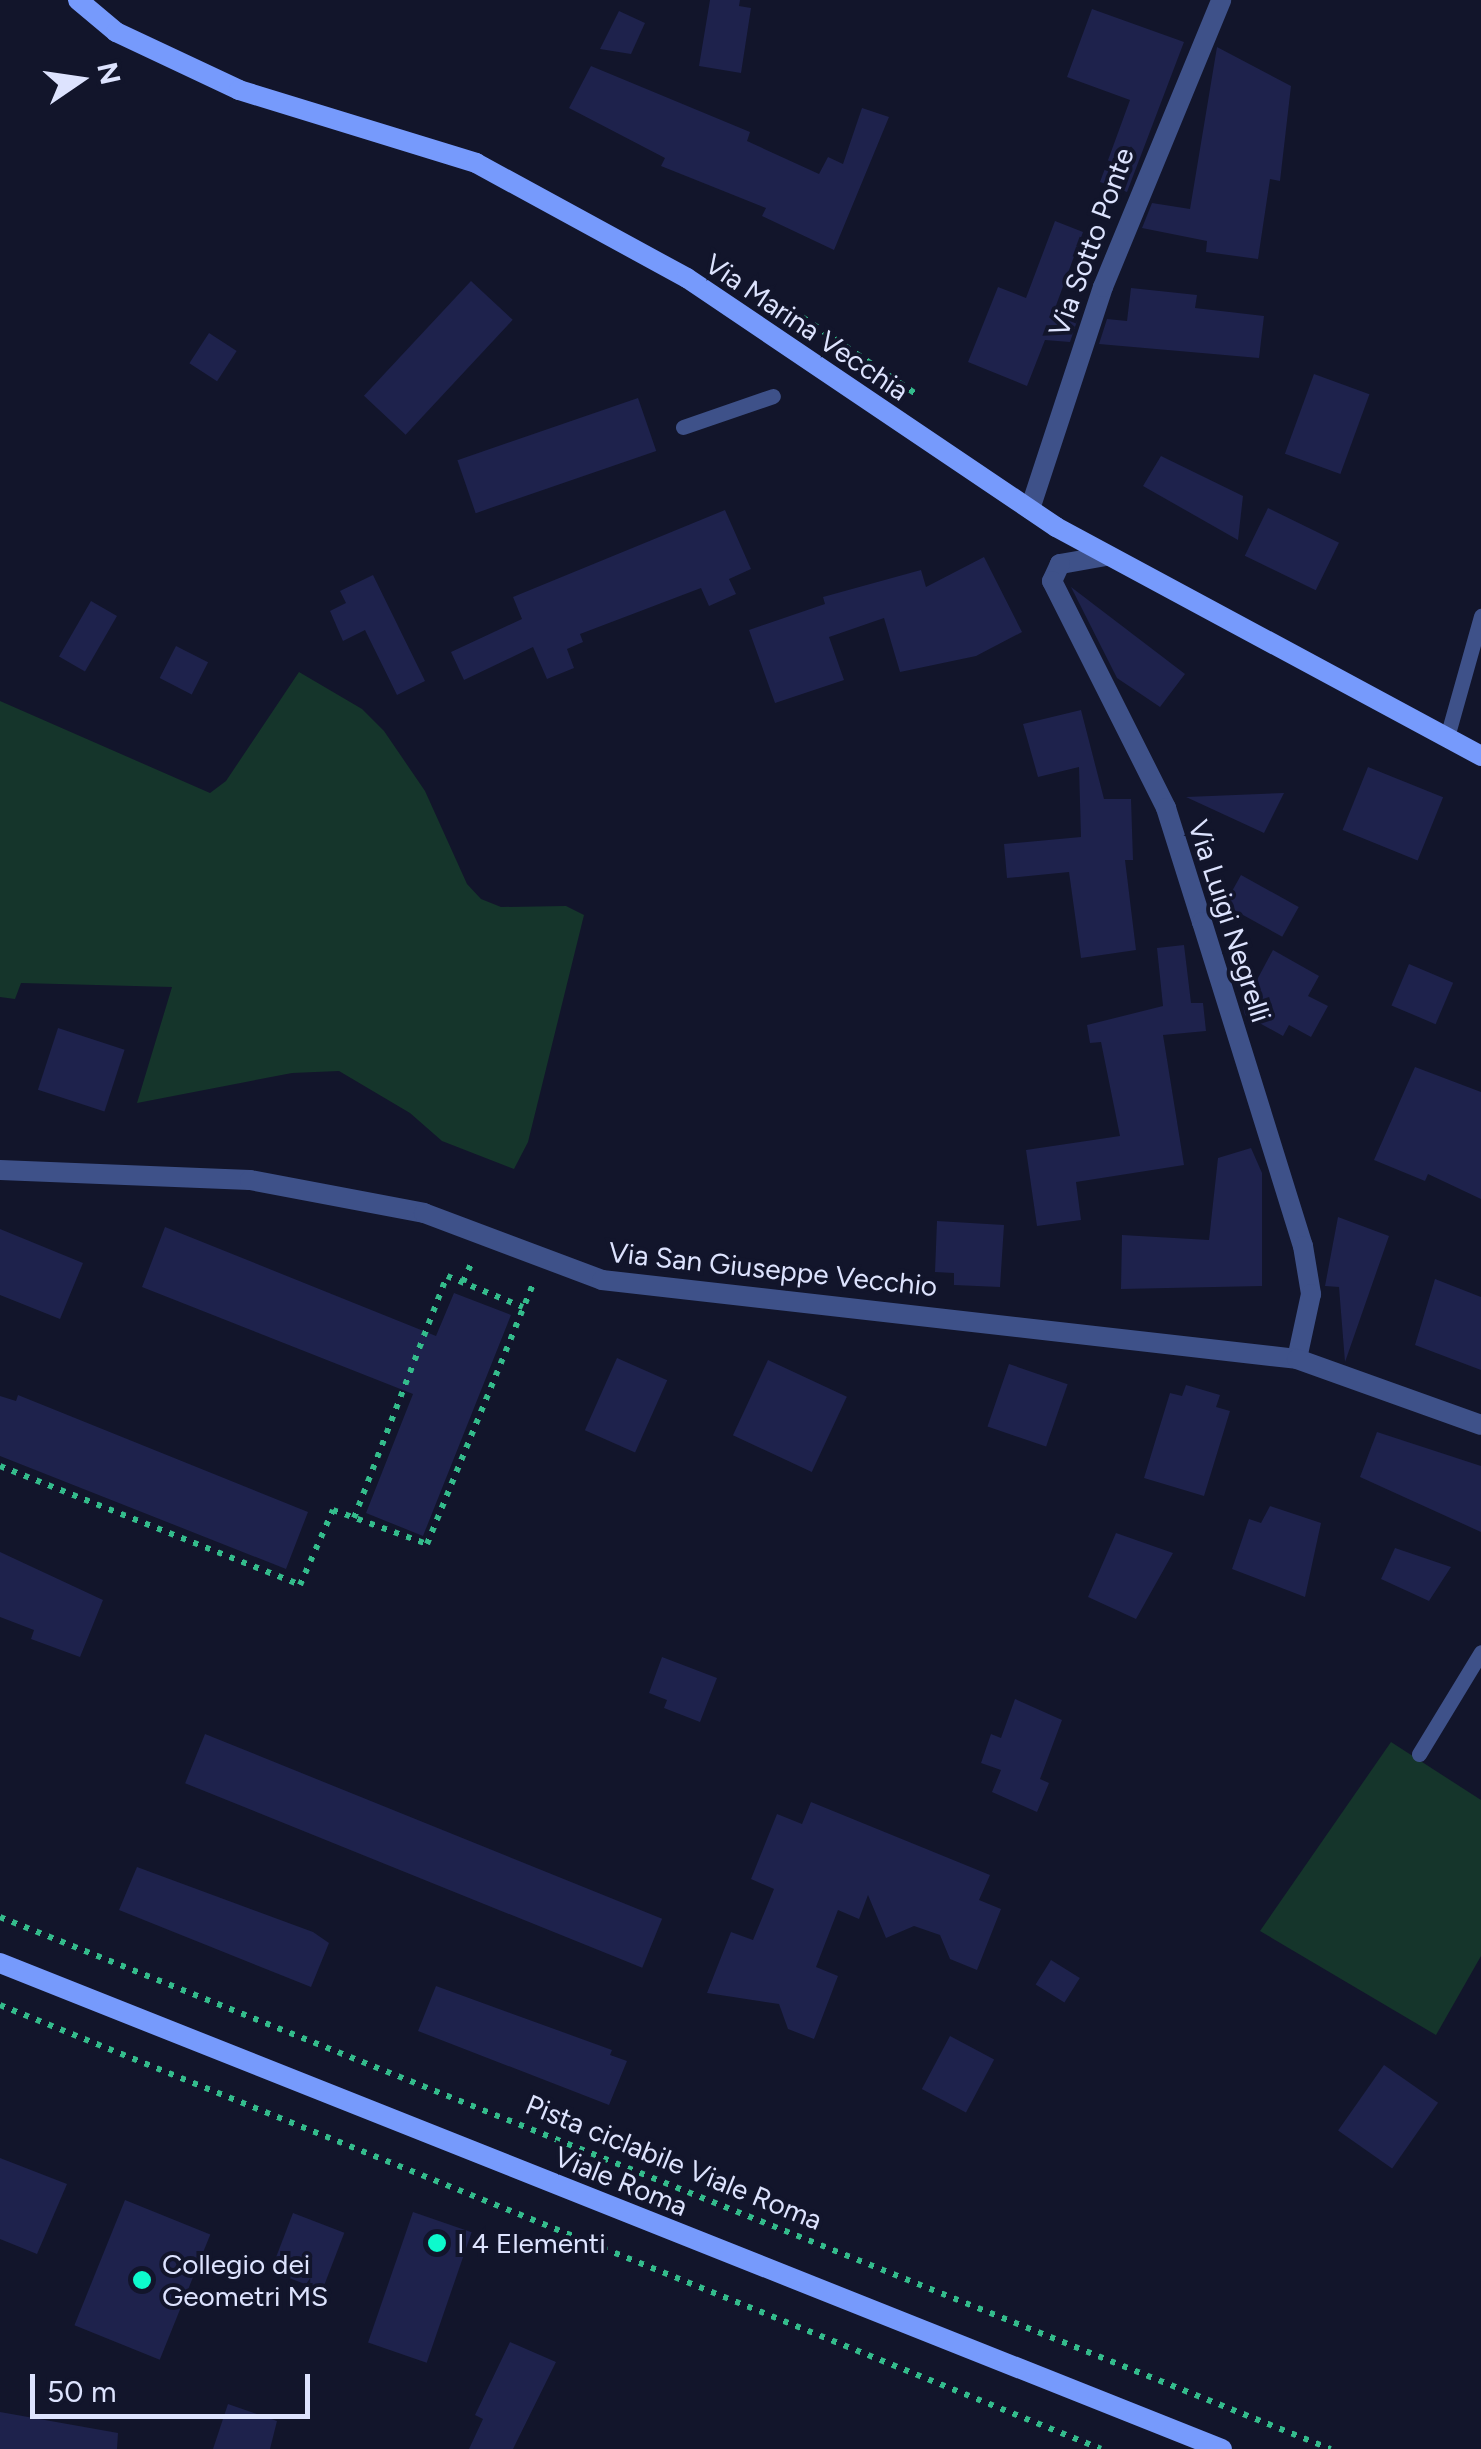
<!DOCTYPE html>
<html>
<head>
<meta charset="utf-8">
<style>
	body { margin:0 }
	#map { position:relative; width:1481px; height:2449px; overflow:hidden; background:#12152b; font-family:Figtree,sans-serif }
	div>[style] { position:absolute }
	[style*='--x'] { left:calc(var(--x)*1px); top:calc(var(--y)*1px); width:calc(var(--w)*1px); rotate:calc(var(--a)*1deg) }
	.green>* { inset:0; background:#15352b }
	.building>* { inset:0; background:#1e224c; transform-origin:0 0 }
	.path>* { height:6px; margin-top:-3px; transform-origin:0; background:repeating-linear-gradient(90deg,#34bc8c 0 5px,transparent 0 13px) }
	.lane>* { height:15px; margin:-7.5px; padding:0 7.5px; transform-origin:7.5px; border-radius:7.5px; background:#3e5189 }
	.street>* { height:20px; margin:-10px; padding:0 10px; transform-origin:10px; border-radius:10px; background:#3e5189 }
	.secondary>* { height:20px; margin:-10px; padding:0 10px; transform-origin:10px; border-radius:10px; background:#769afc }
	.dots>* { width:28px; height:28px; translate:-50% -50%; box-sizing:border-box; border:5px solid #12152b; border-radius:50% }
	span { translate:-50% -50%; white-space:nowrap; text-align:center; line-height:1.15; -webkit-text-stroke:8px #12152b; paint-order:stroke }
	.street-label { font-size:28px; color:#dde3fe }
	.poi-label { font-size:28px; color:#dde3fe }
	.left { translate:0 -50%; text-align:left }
	.north { position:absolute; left:30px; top:30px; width:100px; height:100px; -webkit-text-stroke:8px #12152b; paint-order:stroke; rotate:77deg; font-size:28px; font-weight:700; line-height:40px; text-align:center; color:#dde3fe }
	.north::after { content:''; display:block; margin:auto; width:35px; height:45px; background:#dde3fe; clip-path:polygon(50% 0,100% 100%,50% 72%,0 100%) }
	.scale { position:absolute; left:30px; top:2374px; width:280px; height:45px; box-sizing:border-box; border:5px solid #dde3fe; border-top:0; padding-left:12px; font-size:30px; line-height:35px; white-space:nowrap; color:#dde3fe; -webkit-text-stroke:8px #12152b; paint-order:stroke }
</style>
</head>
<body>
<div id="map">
	<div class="green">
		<i style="clip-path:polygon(299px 672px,362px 709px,384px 731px,425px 791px,467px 884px,481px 899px,501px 907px,566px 906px,584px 915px,528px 1142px,514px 1169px,442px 1141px,410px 1113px,339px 1071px,292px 1073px,137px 1103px,172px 987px,21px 983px,15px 999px,0 997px,0 701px,210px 793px,226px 781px)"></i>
		<i style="clip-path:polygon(1391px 1742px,1481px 1800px,1481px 1956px,1436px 2035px,1260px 1931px)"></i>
	</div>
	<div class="building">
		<i style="clip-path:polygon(710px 0,740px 0,739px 6px,751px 8px,741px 73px,699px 66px)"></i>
		<i style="clip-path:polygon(1092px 9px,1184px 42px,1127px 192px,1100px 182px,1130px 100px,1067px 77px)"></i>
		<i style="clip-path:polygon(619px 11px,645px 23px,631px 54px,600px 49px)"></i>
		<i style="clip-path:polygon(1217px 47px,1291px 86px,1280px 181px,1270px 179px,1258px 259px,1206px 252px,1207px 241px,1142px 228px,1152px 203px,1190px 209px)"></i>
		<i style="clip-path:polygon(591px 66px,750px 132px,747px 141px,819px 174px,828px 157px,843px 164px,862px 108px,889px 117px,834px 250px,762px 216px,766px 208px,661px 166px,665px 158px,569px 108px)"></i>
		<i style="clip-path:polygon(1055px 221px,1083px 232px,1054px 311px,1079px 315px,1070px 342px,1045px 340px,1027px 386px,968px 362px,998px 287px,1026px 298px)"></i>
		<i style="left:471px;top:281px;width:57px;height:157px;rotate:43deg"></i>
		<i style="clip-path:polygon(1131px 288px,1197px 295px,1195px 308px,1264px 316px,1259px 358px,1099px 344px,1107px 319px,1127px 321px)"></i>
		<i style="left:209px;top:333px;width:33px;height:36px;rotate:33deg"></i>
		<i style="left:1314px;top:374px;width:59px;height:85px;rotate:20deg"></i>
		<i style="left:638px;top:398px;width:56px;height:191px;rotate:71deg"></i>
		<i style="clip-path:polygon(1161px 456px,1243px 496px,1238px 540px,1143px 486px)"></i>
		<i style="left:1268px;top:508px;width:79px;height:53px;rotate:26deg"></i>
		<i style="clip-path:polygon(725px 510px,751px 569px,729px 579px,736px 594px,709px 606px,701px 588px,580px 634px,583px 642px,567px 649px,574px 668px,547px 679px,533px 647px,464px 680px,451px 652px,522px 619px,513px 597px)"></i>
		<i style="clip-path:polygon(984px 557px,1022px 632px,976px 656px,900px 672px,884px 618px,829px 637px,844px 680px,775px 703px,749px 630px,825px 604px,823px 597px,921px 570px,926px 587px)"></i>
		<i style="clip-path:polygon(373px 575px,425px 681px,397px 695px,365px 630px,343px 641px,330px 611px,346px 603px,340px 591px)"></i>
		<i style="clip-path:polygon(1071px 587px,1185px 674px,1160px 707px,1117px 678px)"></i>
		<i style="left:91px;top:601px;width:30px;height:64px;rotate:30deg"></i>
		<i style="left:176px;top:646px;width:36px;height:36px;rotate:27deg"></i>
		<i style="clip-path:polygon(1081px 710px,1104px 799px,1131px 799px,1133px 860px,1125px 860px,1136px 950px,1081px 958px,1069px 872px,1007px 878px,1004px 844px,1081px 837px,1079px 767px,1038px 777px,1023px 724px)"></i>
		<i style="left:1368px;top:767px;width:81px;height:68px;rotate:22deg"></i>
		<i style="clip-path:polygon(1284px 793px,1264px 833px,1186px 797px)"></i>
		<i style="left:1241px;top:875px;width:66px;height:34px;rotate:29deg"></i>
		<i style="clip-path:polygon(1184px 945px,1191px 1003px,1203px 1003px,1206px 1031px,1163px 1035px,1184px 1165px,1076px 1182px,1081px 1220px,1037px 1226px,1026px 1150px,1120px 1136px,1101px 1042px,1090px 1043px,1087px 1025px,1163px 1006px,1157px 948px)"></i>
		<i style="clip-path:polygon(1273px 950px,1319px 976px,1308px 996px,1328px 1006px,1311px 1037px,1289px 1025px,1283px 1036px,1245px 1015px,1243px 1006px)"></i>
		<i style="left:1409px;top:964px;width:48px;height:45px;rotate:23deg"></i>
		<i style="left:58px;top:1028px;width:70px;height:65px;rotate:18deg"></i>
		<i style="clip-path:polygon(1415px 1067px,1481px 1092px,1481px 1199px,1428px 1174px,1425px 1181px,1374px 1160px)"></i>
		<i style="clip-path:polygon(1251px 1148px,1262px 1173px,1262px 1286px,1121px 1289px,1122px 1235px,1209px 1240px,1218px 1158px)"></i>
		<i style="clip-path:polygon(1338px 1217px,1389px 1236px,1345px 1362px,1339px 1287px,1325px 1286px)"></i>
		<i style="clip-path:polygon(937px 1221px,1004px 1225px,1000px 1287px,954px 1285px,954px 1273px,935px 1272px)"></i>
		<i style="clip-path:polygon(165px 1227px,436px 1336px,454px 1293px,511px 1315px,423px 1536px,366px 1513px,413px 1394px,142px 1287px)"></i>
		<i style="clip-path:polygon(0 1229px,83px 1263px,60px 1319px,0 1295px)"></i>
		<i style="clip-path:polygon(1435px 1279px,1481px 1297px,1481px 1370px,1415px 1345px)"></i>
		<i style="left:617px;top:1358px;width:55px;height:79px;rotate:24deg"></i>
		<i style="left:768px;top:1360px;width:87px;height:83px;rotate:25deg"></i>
		<i style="left:1009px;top:1364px;width:62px;height:66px;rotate:19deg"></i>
		<i style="clip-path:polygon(1186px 1385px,1220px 1395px,1216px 1407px,1230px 1411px,1204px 1496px,1144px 1478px,1170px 1393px,1182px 1396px)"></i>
		<i style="clip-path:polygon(18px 1395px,308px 1512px,286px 1569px,0 1456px,0 1396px,16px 1401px)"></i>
		<i style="clip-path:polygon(1377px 1432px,1481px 1466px,1481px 1532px,1360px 1477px)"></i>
		<i style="clip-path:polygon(1270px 1506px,1321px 1523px,1305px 1597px,1232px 1569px,1249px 1519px,1261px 1523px)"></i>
		<i style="clip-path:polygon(1116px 1533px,1173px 1553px,1136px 1619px,1088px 1597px)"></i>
		<i style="clip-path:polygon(1395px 1548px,1451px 1567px,1429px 1601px,1381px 1579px)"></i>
		<i style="clip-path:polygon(0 1552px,103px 1600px,80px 1657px,31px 1639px,34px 1630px,0 1617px)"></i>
		<i style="clip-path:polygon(662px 1657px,717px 1678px,700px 1722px,664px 1708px,667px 1700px,649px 1693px)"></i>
		<i style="clip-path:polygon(1015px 1699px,1062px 1720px,1040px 1779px,1049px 1783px,1037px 1812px,992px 1792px,1001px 1770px,981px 1763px,991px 1734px,1001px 1738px)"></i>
		<i style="left:205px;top:1734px;width:493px;height:53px;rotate:22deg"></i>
		<i style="clip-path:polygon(811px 1802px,990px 1875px,979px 1900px,1001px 1909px,977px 1970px,950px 1959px,940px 1935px,914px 1926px,886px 1938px,868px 1895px,859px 1919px,838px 1910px,816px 1967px,838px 1976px,814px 2039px,788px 2029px,779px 2004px,707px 1993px,731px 1932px,753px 1940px,774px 1889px,751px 1879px,777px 1814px,802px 1824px)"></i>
		<i style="clip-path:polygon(137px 1867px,313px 1932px,329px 1943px,311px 1987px,119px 1910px)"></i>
		<i style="left:1051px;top:1960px;width:34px;height:29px;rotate:32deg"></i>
		<i style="clip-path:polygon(436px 1986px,612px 2050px,610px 2055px,627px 2061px,609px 2105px,418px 2031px)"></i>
		<i style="left:950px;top:2036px;width:50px;height:60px;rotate:28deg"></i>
		<i style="left:1384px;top:2065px;width:66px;height:80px;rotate:35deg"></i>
		<i style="clip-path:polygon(0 2158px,67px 2184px,37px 2254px,0 2239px)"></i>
		<i style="left:125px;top:2200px;width:92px;height:135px;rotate:22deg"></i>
		<i style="left:413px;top:2212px;width:62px;height:138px;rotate:19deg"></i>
		<i style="left:293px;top:2213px;width:55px;height:62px;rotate:21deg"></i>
		<i style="clip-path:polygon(510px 2342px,556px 2362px,513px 2449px,469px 2449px,483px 2419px,475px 2415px)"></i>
		<i style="clip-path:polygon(228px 2404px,277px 2421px,270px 2449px,213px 2449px)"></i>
		<i style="clip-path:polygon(0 2412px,118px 2433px,117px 2449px,0 2449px)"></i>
	</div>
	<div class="path">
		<i style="--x:802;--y:317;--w:138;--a:34"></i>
		<i style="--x:463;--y:1282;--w:24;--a:-66"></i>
		<i style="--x:0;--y:1466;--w:323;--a:21.6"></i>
		<i style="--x:300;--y:1585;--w:82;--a:-66.3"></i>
		<i style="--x:333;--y:1510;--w:100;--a:19.9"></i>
		<i style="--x:427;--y:1544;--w:283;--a:-67.8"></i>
		<i style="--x:354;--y:1518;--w:259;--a:-69"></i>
		<i style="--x:447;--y:1276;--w:82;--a:22.2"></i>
		<i style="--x:0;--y:1917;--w:1433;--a:21.79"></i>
		<i style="--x:0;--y:2005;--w:1187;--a:21.96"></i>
	</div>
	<div class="lane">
		<i style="--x:683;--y:427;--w:95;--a:-19"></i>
		<i style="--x:1447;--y:737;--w:126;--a:-74.3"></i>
		<i style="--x:1419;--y:1754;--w:119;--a:-58.7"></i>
	</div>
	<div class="street">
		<i style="--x:1030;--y:509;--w:234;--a:-71.8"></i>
		<i style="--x:1103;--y:287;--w:310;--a:-67.6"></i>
		<i style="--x:1106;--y:556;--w:47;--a:170.1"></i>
		<i style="--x:1060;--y:564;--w:19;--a:115"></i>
		<i style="--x:1052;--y:581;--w:254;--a:63.3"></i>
		<i style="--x:1166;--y:808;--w:120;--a:72.5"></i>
		<i style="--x:1202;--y:922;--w:339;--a:72.7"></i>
		<i style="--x:1303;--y:1246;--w:49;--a:80.5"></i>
		<i style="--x:1311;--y:1294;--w:66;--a:102.2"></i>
		<i style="--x:0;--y:1170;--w:250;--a:2.3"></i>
		<i style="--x:250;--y:1180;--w:177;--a:10.7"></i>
		<i style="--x:424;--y:1213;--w:190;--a:20.6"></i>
		<i style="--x:602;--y:1280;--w:699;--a:6.48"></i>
		<i style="--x:1297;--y:1359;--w:195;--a:19.7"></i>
	</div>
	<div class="secondary">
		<i style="--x:78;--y:0;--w:50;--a:40.1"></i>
		<i style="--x:116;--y:32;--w:136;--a:25.2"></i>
		<i style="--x:239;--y:90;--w:248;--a:17.1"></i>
		<i style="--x:476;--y:163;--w:240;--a:28.6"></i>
		<i style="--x:687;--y:278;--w:445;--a:34"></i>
		<i style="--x:1056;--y:527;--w:483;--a:28.3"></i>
		<i style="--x:0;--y:1963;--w:1315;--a:21.69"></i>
	</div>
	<div class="dots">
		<i style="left:437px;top:2243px;background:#0dfacd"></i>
		<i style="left:142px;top:2280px;background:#0dfacd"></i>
	</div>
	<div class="street-label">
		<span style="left:1091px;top:242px;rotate:-70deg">Via Sotto Ponte</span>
		<span style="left:807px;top:327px;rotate:34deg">Via Marina Vecchia</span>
		<span style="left:1230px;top:921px;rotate:72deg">Via Luigi Negrelli</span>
		<span style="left:773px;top:1269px;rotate:6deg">Via San Giuseppe Vecchio</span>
		<span style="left:674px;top:2162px;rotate:22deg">Pista ciclabile Viale Roma</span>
		<span style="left:621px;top:2181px;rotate:22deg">Viale Roma</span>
	</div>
	<div class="poi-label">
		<span class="left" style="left:457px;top:2243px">I 4 Elementi</span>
		<span class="left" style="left:162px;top:2280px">Collegio dei<br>Geometri MS</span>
	</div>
	<div class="north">N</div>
	<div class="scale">50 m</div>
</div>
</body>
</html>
